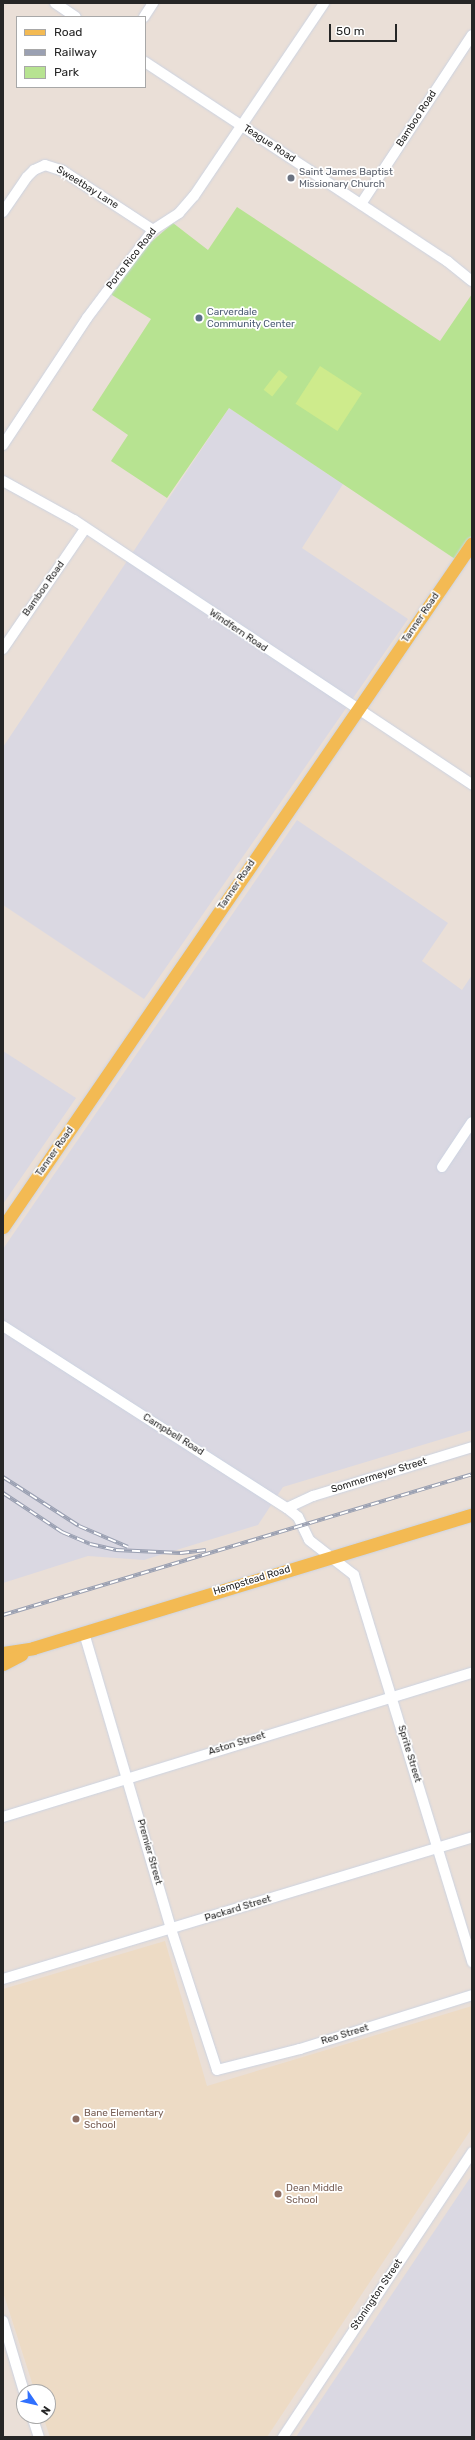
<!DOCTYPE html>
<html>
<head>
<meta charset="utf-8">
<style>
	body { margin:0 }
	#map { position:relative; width:475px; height:2440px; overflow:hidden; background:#eadfd7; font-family:Rubik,sans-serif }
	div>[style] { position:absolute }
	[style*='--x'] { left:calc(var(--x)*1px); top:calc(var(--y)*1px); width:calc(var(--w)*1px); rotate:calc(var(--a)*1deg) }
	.industrial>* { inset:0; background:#dad8e2 }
	.education>* { inset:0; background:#eddbc5 }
	.green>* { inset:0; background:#b7e391 }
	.pitch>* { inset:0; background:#ceeb8c; transform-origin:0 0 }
	.roads { filter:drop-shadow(0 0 1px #ccd3e1) drop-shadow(0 0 1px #ccd3e1) }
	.minor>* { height:10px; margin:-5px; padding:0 5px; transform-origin:5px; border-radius:5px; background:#fff }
	.major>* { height:13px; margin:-6.5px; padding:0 6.5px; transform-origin:6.5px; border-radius:6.5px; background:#f3ba53 }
	.rail>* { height:4px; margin-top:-2px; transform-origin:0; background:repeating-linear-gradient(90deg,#fff 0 8px,#9aa0b2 0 16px); box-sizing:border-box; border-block:1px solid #9aa0b2 }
	.dots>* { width:11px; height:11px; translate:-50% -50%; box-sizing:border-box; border:2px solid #fff; border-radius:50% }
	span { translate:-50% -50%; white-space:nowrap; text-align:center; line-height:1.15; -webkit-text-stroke:3.5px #fff; paint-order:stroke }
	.street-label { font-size:10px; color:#262626 }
	.worship-label { font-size:10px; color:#5b616d }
	.left { translate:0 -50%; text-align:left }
	.service-label { font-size:10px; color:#4e5e75 }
	.education-label { font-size:10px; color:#785e54 }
	.frame { position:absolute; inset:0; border:4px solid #262626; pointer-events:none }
	.legend { position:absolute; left:16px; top:16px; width:130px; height:72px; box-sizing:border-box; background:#fff; border:1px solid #a8a8a8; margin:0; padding:5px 7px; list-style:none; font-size:12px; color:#262626 }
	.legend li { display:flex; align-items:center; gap:8px; height:20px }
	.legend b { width:20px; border:1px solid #a8a8a8 }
	.north { position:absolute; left:16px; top:2384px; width:40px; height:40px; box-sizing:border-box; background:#fff; border:1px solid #a8a8a8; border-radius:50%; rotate:124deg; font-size:11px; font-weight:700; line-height:16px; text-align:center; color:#262626 }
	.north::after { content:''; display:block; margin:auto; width:14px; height:18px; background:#3070fe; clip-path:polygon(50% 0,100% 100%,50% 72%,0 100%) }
	.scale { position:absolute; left:329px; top:24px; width:68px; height:18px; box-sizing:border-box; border:2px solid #262626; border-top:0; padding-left:5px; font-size:12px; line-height:14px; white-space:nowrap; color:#262626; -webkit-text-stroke:3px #fff; paint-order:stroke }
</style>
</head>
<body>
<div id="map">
	<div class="industrial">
		<i style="clip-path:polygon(229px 408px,343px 484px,302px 548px,408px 619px,144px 999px,3px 905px,3px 747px)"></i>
		<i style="clip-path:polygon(297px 820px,448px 923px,422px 961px,462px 990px,472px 975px,472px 1430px,283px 1487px,258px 1525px,144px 1560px,88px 1556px,3px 1583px,3px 1249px)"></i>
		<i style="clip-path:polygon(3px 1051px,76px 1098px,3px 1204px)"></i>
		<i style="clip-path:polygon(472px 2175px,472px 2437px,296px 2437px)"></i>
	</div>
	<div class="education">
		<i style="clip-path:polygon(165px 1941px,207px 2086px,472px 2006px,472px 2128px,267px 2437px,50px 2437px,43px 2416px,48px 2416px,48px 2392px,35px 2392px,3px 2292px,3px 1989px)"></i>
	</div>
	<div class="green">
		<i style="clip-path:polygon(237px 207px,440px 341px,472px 294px,472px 535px,455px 559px,229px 408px,167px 498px,111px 461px,128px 435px,92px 410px,151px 319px,112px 295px,112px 290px,150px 243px,173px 223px,208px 250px)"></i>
	</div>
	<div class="pitch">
		<i style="left:320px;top:366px;width:50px;height:45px;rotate:33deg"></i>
		<i style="left:279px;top:370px;width:11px;height:25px;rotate:38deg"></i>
	</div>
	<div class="roads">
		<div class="minor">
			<i style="--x:55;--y:3;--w:25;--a:34"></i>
			<i style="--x:144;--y:17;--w:17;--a:-57"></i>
			<i style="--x:145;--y:62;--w:362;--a:33.4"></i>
			<i style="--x:447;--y:261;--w:32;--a:39"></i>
			<i style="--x:361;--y:204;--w:202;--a:-56.7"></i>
			<i style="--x:3;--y:212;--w:42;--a:-55.6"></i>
			<i style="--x:27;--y:177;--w:10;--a:-45"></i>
			<i style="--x:34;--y:170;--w:12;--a:-24"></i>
			<i style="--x:45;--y:165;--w:19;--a:18"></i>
			<i style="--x:63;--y:171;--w:108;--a:33.2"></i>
			<i style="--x:3;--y:445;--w:152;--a:-56.5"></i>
			<i style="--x:87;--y:318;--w:110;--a:-53.1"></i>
			<i style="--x:153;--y:230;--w:31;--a:-33"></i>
			<i style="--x:179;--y:213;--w:23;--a:-49"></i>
			<i style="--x:194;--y:196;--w:233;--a:-56"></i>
			<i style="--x:3;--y:481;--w:81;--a:28.8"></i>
			<i style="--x:74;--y:520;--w:478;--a:33.6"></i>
			<i style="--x:3;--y:649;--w:145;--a:-55.7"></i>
			<i style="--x:442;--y:1167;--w:54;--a:-56.3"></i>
			<i style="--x:3;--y:1326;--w:337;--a:32.7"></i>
			<i style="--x:287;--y:1508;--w:14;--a:39"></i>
			<i style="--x:298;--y:1517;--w:25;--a:64"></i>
			<i style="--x:309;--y:1540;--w:57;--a:37.9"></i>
			<i style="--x:354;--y:1575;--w:405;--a:73"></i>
			<i style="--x:287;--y:1508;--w:29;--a:-25"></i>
			<i style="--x:313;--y:1496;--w:166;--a:-17.1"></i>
			<i style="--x:84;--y:1633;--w:309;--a:73.6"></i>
			<i style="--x:171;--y:1929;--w:148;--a:71.9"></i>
			<i style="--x:217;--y:2070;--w:86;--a:-14.2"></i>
			<i style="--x:300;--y:2049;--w:180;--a:-17.4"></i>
			<i style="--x:3;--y:1817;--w:491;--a:-17.1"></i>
			<i style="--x:3;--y:1979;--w:490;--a:-16.8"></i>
			<i style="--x:3;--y:2321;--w:74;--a:73.5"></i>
			<i style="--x:32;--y:2416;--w:22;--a:72"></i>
			<i style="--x:283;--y:2437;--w:342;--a:-56.4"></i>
		</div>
		<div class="major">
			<i style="--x:3;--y:1227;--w:829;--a:-55.56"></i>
			<i style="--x:3;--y:1653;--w:30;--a:-9"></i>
			<i style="--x:33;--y:1648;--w:459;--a:-16.9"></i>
			<i style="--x:3;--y:1664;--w:21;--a:-28"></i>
		</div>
	</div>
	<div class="rail">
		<i style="--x:3;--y:1477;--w:90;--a:32.8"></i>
		<i style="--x:79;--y:1526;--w:53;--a:23.2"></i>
		<i style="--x:3;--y:1493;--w:71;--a:33.5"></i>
		<i style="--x:62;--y:1532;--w:30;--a:23"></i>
		<i style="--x:90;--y:1544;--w:27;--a:13"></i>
		<i style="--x:116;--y:1550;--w:65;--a:2.6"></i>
		<i style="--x:181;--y:1553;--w:25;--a:-7"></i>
		<i style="--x:3;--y:1615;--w:490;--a:-16.7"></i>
	</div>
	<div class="dots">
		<i style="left:291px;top:178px;background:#6b7280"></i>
		<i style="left:199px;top:318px;background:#5c6f8a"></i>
		<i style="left:76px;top:2119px;background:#8d6e63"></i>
		<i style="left:278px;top:2194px;background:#8d6e63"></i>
	</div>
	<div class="street-label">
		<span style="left:417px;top:119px;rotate:-57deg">Bamboo Road</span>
		<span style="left:269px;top:144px;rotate:33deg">Teague Road</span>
		<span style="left:87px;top:188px;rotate:32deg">Sweetbay Lane</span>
		<span style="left:132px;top:259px;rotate:-52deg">Porto Rico Road</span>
		<span style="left:44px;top:589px;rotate:-55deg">Bamboo Road</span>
		<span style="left:421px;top:618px;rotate:-56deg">Tanner Road</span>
		<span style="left:238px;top:631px;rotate:34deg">Windfern Road</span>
		<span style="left:237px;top:885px;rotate:-56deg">Tanner Road</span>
		<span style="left:55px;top:1152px;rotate:-55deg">Tanner Road</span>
		<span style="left:173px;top:1435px;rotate:32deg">Campbell Road</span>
		<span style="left:379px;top:1476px;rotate:-17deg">Sommermeyer Street</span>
		<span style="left:252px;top:1581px;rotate:-17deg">Hempstead Road</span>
		<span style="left:237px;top:1744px;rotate:-17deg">Aston Street</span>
		<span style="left:409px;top:1754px;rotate:73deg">Sprite Street</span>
		<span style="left:149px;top:1852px;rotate:74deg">Premier Street</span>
		<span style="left:238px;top:1909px;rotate:-17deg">Packard Street</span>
		<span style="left:345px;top:2035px;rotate:-17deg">Reo Street</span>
		<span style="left:377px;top:2295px;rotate:-56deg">Stonington Street</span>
	</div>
	<div class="worship-label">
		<span class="left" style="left:299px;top:178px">Saint James Baptist<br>Missionary Church</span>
	</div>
	<div class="service-label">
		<span class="left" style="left:207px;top:318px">Carverdale<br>Community Center</span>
	</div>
	<div class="education-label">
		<span class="left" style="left:84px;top:2119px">Bane Elementary<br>School</span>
		<span class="left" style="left:286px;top:2194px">Dean Middle<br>School</span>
	</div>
	<div class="frame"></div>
	<ul class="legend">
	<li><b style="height:5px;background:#f3ba53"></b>Road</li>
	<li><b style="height:5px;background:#9aa0b2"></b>Railway</li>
	<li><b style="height:11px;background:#b7e391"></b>Park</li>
	</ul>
	<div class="north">N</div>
	<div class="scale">50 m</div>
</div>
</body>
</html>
